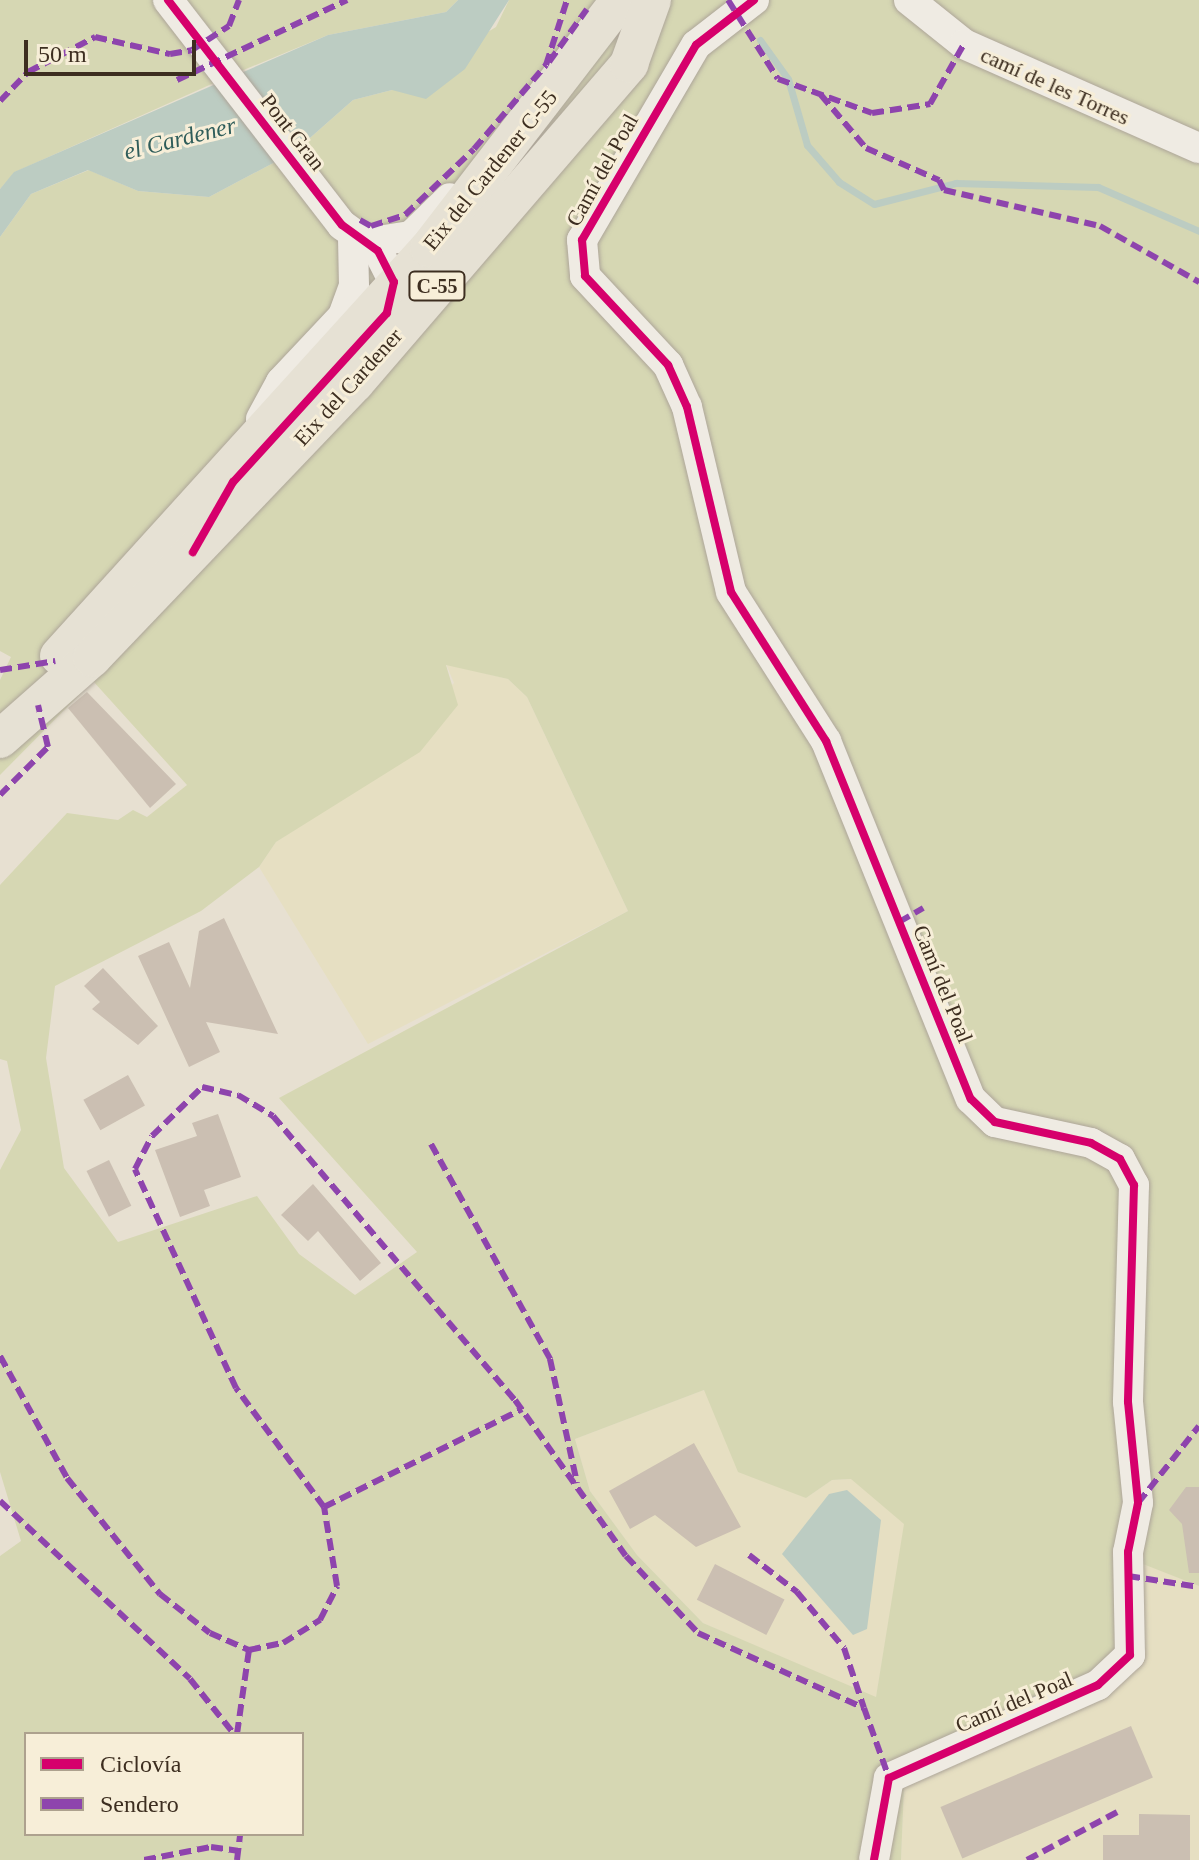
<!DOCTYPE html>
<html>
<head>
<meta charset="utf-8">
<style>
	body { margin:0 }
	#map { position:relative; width:1199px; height:1860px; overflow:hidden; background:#e7e0d1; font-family:Georgia,serif }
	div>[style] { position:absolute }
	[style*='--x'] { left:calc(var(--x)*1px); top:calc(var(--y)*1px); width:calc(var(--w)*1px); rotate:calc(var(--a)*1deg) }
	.farmland>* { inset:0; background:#e6dfc2 }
	.green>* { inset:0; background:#d6d7b3 }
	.water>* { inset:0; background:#bcccc2 }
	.stream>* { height:7px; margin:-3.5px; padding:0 3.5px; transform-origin:3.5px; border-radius:3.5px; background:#bcccc2 }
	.building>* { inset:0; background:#cbbfb2; transform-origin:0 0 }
	.roads { filter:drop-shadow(0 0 2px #ada599) drop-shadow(0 0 2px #ada599) }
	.minor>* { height:30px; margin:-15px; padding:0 15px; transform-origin:15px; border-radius:15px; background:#efebe3 }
	.major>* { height:38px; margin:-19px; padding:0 19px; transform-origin:19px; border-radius:19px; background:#e6e1d4 }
	.quiet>* { height:6px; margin-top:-3px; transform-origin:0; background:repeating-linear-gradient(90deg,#8e44ad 0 12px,transparent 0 18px) }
	.cycleway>* { height:8px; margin:-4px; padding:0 4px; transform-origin:4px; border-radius:4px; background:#d6006c }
	span { translate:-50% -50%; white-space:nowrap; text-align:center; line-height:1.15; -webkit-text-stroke:6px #f7eed8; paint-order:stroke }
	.shield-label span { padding:2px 6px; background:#f7eed8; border:2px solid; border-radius:6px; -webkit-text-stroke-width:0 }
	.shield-label { font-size:20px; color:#3d2e20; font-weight:700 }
	.street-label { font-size:22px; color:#3d2e20 }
	.water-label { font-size:24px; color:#2f5d5a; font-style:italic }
	.legend { position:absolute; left:24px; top:1732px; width:280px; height:104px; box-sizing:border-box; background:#f7eed8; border:2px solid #ada18e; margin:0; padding:10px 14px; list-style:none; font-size:24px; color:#3d2e20 }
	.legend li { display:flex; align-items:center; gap:16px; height:40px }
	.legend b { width:40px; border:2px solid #ada18e }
	.scale { position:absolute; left:24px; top:40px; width:172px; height:36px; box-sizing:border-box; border:4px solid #3d2e20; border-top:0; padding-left:10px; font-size:24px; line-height:28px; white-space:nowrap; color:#3d2e20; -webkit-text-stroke:6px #f7eed8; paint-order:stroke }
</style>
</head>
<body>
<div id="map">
	<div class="farmland">
		<i style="clip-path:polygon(446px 664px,508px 679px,527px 697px,628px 911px,368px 1044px,259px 867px,276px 842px,314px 817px,454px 683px)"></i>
		<i style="clip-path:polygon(704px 1390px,806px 1498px,832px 1480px,852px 1479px,905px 1524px,876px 1698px,703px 1623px,637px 1555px,590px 1491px,575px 1439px)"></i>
		<i style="clip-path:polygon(1143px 1563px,1199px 1586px,1199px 1860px,901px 1860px,904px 1788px,1083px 1706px)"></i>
	</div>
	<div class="green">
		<i style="clip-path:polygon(0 0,458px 0,446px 12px,328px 35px,234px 74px,15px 172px,0 189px)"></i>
		<i style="clip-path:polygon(evenodd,509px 0,1199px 0,1199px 1586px,1143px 1564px,1145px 1661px,1083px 1706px,904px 1788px,901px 1860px,0 1860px,0 1556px,21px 1541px,0 1472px,0 1170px,21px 1130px,7px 1061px,0 1059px,0 885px,67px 813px,118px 820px,133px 810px,147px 817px,187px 785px,93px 681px,0 775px,0 680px,11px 657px,0 651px,0 237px,31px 194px,89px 170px,138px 191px,209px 197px,294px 152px,353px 100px,392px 90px,496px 27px,509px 0,446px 665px,508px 679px,527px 697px,628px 911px,279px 1098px,417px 1252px,355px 1295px,299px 1254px,257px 1196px,118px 1242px,64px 1168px,46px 1058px,55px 986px,201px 911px,259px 867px,276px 842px,420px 752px,458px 705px,446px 665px,509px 0,704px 1390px,738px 1472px,806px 1498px,832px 1480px,851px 1479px,904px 1524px,876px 1697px,703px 1623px,637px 1555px,590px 1491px,575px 1439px,704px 1390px,509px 0,26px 1734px,302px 1734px,302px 1834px,26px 1834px,26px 1734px)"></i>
	</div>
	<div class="water">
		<i style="clip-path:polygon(458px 0,509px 0,465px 69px,426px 99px,392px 90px,353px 100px,294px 152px,209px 197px,138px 191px,88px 170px,31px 194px,0 237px,0 189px,14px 172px,328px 35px,446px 12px)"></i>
		<i style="clip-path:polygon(847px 1490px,881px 1520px,867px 1629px,853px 1635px,782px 1554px,829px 1494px)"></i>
	</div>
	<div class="stream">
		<i style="--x:760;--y:40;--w:48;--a:54.3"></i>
		<i style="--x:788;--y:79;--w:69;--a:73.9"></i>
		<i style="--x:807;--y:145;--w:49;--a:49.1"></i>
		<i style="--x:839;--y:182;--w:41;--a:32.2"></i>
		<i style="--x:874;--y:204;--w:85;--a:-14.4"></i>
		<i style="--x:956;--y:183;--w:142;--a:1.6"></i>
		<i style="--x:1098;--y:187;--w:110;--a:23.5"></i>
	</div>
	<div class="building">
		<i style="clip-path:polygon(87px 692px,176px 784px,150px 808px,68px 708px)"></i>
		<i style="clip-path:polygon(224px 918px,278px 1034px,206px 1022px,220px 1052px,189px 1067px,138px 956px,169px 942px,190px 988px,199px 931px)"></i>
		<i style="clip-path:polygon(103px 968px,158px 1026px,138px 1045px,92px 1009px,100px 1002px,84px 986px)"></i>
		<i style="left:128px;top:1075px;width:35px;height:51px;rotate:61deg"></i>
		<i style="clip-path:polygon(218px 1114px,241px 1177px,204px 1190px,210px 1206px,180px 1217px,155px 1150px,197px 1136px,192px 1123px)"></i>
		<i style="left:109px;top:1160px;width:51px;height:25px;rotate:64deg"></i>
		<i style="clip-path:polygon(313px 1184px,381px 1263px,360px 1281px,318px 1231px,308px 1241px,281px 1215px)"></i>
		<i style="clip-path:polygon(694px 1443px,741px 1527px,696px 1547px,655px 1515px,630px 1529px,609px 1491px)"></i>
		<i style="clip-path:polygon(1186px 1487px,1199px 1487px,1199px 1573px,1189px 1573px,1182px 1524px,1169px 1510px)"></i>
		<i style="left:715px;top:1564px;width:78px;height:40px;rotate:27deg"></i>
		<i style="left:1131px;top:1726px;width:56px;height:207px;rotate:67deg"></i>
		<i style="clip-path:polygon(1139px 1814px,1190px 1815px,1190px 1860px,1103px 1860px,1103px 1835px,1139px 1835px)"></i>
	</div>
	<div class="roads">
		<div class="minor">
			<i style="--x:168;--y:0;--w:284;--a:52.3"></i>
			<i style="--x:342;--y:225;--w:44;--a:35.8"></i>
			<i style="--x:378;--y:251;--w:35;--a:63"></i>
			<i style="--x:394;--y:282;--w:22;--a:103"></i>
			<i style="--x:754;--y:0;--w:73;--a:142.2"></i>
			<i style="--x:696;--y:45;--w:226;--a:120.3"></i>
			<i style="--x:582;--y:240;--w:36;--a:85"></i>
			<i style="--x:585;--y:276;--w:122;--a:47"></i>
			<i style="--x:668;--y:365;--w:46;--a:65.7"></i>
			<i style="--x:687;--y:407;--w:190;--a:76.6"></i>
			<i style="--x:731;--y:592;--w:177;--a:57.5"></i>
			<i style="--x:826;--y:741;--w:386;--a:68"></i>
			<i style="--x:971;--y:1099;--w:33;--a:44"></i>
			<i style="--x:995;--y:1122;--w:98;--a:12.3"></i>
			<i style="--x:1091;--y:1143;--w:33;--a:29"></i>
			<i style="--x:1120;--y:1159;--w:30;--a:62"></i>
			<i style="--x:1134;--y:1185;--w:217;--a:91.6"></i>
			<i style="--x:1128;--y:1402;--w:101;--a:84.3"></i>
			<i style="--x:1138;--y:1503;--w:50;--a:101.5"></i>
			<i style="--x:1128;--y:1552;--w:103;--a:88.9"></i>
			<i style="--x:1130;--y:1655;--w:44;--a:136.8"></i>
			<i style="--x:1098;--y:1685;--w:229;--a:156"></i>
			<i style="--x:889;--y:1778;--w:83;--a:100.4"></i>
			<i style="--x:909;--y:0;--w:70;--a:38.7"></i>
			<i style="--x:964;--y:44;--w:257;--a:23.9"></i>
			<i style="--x:365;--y:243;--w:47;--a:-8.7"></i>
			<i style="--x:411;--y:236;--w:54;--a:-44.3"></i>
			<i style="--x:261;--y:419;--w:42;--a:-61.6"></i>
			<i style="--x:281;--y:382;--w:91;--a:-46.8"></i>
			<i style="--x:343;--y:316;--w:32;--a:-70"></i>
			<i style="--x:354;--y:286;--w:49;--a:-91.2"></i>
		</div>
		<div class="major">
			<i style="--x:59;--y:656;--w:551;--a:-47.8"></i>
			<i style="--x:429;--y:248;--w:313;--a:-52.4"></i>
			<i style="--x:0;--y:739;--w:123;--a:-41.4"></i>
			<i style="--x:92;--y:658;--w:381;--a:-46.3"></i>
			<i style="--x:355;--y:383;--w:421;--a:-49.3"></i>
			<i style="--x:629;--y:64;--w:68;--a:-70.2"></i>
		</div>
	</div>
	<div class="quiet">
		<i style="--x:728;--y:0;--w:93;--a:57.7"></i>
		<i style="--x:778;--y:79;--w:100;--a:19.9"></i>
		<i style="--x:872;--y:113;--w:59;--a:-8.8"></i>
		<i style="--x:930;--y:104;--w:69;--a:-60.5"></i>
		<i style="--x:549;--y:62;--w:65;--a:-54.4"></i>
		<i style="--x:177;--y:80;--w:188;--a:-25.2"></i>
		<i style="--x:821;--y:95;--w:70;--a:49.7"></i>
		<i style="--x:866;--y:148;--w:80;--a:23.7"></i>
		<i style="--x:939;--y:180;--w:11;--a:63"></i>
		<i style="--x:944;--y:190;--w:160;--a:13"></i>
		<i style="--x:1100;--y:226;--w:114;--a:29.5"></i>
		<i style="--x:0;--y:101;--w:40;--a:-46"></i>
		<i style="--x:28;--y:72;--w:76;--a:-27.6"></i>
		<i style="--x:95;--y:37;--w:77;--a:12.8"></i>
		<i style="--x:170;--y:54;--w:22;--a:-10"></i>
		<i style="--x:192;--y:50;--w:44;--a:-33"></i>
		<i style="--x:229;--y:26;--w:28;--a:-69"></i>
		<i style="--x:360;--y:220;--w:13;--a:29"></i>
		<i style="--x:371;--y:226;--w:36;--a:-18"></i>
		<i style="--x:405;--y:215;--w:95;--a:-43.7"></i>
		<i style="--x:474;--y:149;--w:111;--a:-49.4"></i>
		<i style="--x:546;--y:65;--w:68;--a:-72.1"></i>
		<i style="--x:0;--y:670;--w:56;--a:-9.3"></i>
		<i style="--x:0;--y:795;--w:68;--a:-45"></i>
		<i style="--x:48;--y:747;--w:43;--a:-103.4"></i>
		<i style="--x:899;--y:922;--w:28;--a:-30"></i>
		<i style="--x:431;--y:1144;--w:246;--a:61"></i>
		<i style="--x:550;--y:1359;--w:127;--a:77.7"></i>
		<i style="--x:0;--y:1356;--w:139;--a:61.2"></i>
		<i style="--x:67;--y:1478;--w:149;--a:51.3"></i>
		<i style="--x:160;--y:1594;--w:63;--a:38"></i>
		<i style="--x:210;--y:1633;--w:43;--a:23.6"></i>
		<i style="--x:249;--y:1650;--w:35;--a:-12"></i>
		<i style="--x:283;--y:1643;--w:44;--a:-31.9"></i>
		<i style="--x:320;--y:1620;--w:38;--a:-63"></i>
		<i style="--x:337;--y:1586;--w:80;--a:-99.3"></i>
		<i style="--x:324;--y:1507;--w:148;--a:-126.5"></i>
		<i style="--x:236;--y:1388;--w:241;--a:-114.8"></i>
		<i style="--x:135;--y:1169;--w:37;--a:-63"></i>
		<i style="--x:152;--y:1136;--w:70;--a:-44.4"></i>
		<i style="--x:202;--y:1087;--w:37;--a:13"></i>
		<i style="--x:238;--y:1095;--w:41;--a:31"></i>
		<i style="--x:273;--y:1116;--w:373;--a:49.6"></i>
		<i style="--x:515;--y:1400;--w:191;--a:54.6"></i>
		<i style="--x:626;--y:1556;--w:105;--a:46.9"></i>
		<i style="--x:698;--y:1633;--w:182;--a:24.3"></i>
		<i style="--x:864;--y:1708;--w:74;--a:70.3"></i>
		<i style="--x:0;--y:1501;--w:260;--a:43.1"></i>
		<i style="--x:190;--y:1679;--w:70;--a:51.3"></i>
		<i style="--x:1138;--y:1503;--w:98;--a:-51.6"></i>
		<i style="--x:324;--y:1507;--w:221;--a:-26.3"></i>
		<i style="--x:749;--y:1555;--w:61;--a:37.6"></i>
		<i style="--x:797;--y:1592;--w:73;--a:50"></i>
		<i style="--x:844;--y:1648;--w:63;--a:71.6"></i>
		<i style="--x:1128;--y:1576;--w:72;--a:8.8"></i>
		<i style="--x:237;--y:1734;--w:85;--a:-81.9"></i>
		<i style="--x:144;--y:1860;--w:68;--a:-11"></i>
		<i style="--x:211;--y:1847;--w:27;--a:8"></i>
		<i style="--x:237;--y:1860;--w:26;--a:-83"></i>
		<i style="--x:1027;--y:1860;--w:106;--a:-28"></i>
	</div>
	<div class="cycleway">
		<i style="--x:168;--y:0;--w:284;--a:52.3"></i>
		<i style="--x:342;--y:225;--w:44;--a:35.8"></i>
		<i style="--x:378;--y:251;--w:35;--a:63"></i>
		<i style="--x:394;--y:282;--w:32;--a:103"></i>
		<i style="--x:387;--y:313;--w:229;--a:132.3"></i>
		<i style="--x:233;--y:482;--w:81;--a:119.7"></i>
		<i style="--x:754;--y:0;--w:73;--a:142.2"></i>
		<i style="--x:696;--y:45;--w:226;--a:120.3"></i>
		<i style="--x:582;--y:240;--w:36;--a:85"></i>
		<i style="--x:585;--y:276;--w:122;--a:47"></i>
		<i style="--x:668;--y:365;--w:46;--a:65.7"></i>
		<i style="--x:687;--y:407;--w:190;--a:76.6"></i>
		<i style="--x:731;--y:592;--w:177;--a:57.5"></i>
		<i style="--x:826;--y:741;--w:386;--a:68"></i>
		<i style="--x:971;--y:1099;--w:33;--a:44"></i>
		<i style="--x:995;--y:1122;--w:98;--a:12.3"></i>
		<i style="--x:1091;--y:1143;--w:33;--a:29"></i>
		<i style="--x:1120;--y:1159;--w:30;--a:62"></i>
		<i style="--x:1134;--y:1185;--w:217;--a:91.6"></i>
		<i style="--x:1128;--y:1402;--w:101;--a:84.3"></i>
		<i style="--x:1138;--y:1503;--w:50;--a:101.5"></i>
		<i style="--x:1128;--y:1552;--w:103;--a:88.9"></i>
		<i style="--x:1130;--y:1655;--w:44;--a:136.8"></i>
		<i style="--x:1098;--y:1685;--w:229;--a:156"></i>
		<i style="--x:889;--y:1778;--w:83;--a:100.4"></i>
	</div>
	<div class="shield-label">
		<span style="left:437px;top:286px">C-55</span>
	</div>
	<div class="street-label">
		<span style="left:1055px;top:86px;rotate:24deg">camí de les Torres</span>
		<span style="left:293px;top:132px;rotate:52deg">Pont Gran</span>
		<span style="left:490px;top:170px;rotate:-51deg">Eix del Cardener C-55</span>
		<span style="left:602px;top:170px;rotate:-61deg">Camí del Poal</span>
		<span style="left:348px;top:387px;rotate:-48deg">Eix del Cardener</span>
		<span style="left:943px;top:984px;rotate:68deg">Camí del Poal</span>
		<span style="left:1014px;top:1702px;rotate:-23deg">Camí del Poal</span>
	</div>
	<div class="water-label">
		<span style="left:180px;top:139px;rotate:-14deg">el Cardener</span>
	</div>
	<ul class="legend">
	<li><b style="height:10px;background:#d6006c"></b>Ciclovía</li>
	<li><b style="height:10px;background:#8e44ad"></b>Sendero</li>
	</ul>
	<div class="scale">50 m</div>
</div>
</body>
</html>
